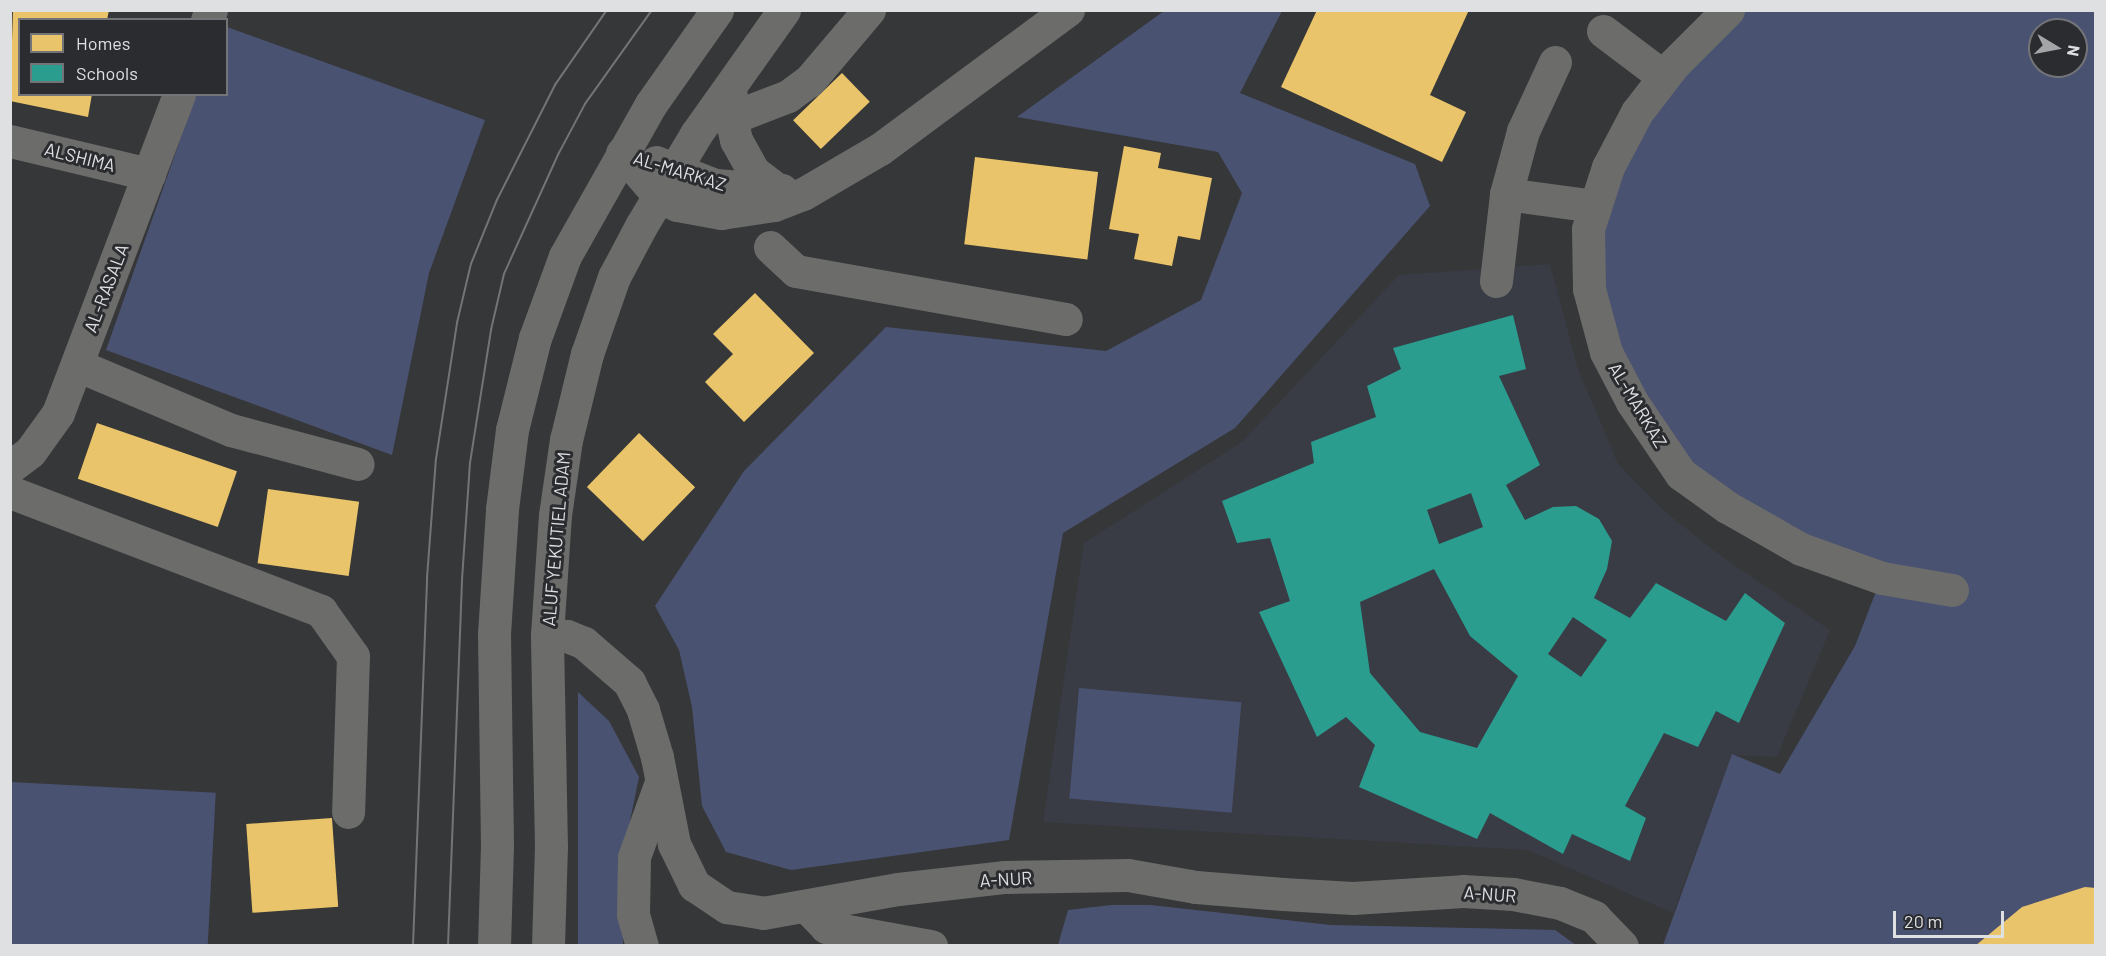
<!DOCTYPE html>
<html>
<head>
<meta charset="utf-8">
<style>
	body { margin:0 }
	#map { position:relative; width:2106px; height:956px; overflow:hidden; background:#363739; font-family:Barlow,sans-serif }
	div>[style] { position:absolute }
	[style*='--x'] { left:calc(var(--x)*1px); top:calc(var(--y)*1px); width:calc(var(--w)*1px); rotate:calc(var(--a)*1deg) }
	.built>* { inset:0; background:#393c45 }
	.green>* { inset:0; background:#4a5271; transform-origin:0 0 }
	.homes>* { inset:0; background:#e9c46a; transform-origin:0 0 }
	.schools>* { inset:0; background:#2a9d8f }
	.minor>* { height:33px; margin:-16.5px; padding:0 16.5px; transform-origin:16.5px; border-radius:16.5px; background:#6c6c6b }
	.tram>* { height:1.5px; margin:-0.75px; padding:0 0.75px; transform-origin:0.75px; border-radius:0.75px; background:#747474 }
	span { translate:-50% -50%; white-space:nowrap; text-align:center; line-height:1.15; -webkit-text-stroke:6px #2b2c30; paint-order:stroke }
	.street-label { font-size:18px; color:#dfe0e2 }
	.frame { position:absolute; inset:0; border:12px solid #dfe0e2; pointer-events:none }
	.legend { position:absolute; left:18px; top:18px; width:210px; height:78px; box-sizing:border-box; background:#2b2c30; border:2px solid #737477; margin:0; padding:8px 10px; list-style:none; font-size:18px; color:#dfe0e2 }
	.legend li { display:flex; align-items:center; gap:12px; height:30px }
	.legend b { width:30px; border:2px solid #737477 }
	.north { position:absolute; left:2028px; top:18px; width:60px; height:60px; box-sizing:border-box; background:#2b2c30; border:2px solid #737477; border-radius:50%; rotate:100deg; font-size:16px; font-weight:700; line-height:24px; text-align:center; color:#dfe0e2 }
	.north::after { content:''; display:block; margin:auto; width:21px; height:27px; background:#a4a5a7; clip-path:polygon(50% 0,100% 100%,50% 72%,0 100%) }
	.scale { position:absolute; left:1893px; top:911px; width:111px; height:27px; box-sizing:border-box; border:3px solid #dfe0e2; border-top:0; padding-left:8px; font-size:18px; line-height:21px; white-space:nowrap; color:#dfe0e2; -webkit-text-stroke:4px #2b2c30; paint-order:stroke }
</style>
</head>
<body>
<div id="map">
	<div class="built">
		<i style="clip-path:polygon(1550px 264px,1577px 366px,1618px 464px,1664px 511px,1721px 556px,1830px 630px,1777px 757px,1732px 755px,1673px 913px,1528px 850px,1043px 822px,1084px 543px,1242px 442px,1399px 275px)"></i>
	</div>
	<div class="green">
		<i style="clip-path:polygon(1164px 11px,1282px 11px,1240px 93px,1415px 164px,1430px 206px,1235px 428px,1063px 533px,1009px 840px,791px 870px,726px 852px,702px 806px,692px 707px,679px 650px,655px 606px,744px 471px,886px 327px,1106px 351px,1201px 300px,1242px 193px,1218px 152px,1017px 117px)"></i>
		<i style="clip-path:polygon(evenodd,1729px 11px,2095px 11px,2095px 945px,1663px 945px,1732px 754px,1780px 774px,1855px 646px,1875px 594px,1949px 590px,1771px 532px,1681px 474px,1632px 402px,1588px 229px,1617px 149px,1729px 11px,2040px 30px,2076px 30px,2076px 66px,2040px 66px,2040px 30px)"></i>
		<i style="clip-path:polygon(227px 27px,485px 120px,429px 273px,392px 455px,106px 350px,196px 95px,226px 94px)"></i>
		<i style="left:1079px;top:688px;width:163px;height:111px;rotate:5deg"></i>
		<i style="clip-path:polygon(578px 692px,609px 721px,639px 777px,622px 860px,623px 945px,578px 945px)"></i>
		<i style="left:11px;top:782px;width:205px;height:163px;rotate:3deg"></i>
		<i style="clip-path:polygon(1111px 905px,1151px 905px,1331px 925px,1555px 930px,1576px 945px,1058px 945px,1068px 910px)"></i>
	</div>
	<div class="homes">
		<i style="clip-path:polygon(13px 10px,109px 10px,107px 20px,20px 20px,20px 94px,92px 94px,88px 117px,10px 101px)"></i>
		<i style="clip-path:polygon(1317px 10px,1469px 10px,1430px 95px,1466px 112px,1442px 162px,1281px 87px)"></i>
		<i style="left:842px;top:73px;width:40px;height:68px;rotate:46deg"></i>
		<i style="clip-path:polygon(1124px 146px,1161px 153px,1158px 168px,1212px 178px,1200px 240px,1178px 236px,1172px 266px,1134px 259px,1139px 234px,1109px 229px)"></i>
		<i style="left:975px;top:157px;width:124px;height:88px;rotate:7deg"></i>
		<i style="clip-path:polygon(755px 293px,814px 353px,744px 422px,705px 382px,733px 354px,713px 334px)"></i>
		<i style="left:97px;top:423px;width:148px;height:59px;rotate:19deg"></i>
		<i style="left:639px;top:433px;width:78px;height:75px;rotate:44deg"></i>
		<i style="left:268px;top:489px;width:92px;height:75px;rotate:8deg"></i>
		<i style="left:332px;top:818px;width:89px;height:86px;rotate:86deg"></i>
		<i style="clip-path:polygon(2085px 887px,2096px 888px,2096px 946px,1975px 946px,2022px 907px)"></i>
	</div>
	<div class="schools">
		<i style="clip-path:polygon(evenodd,1513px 315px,1526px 369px,1499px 376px,1540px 465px,1506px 485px,1525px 520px,1553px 507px,1576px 506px,1599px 519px,1612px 541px,1607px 569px,1594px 598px,1630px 618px,1656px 583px,1726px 621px,1745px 593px,1785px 623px,1739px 723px,1716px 711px,1698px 747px,1664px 733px,1625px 806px,1646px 818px,1630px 861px,1572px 834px,1563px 854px,1490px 813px,1477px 839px,1359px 787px,1375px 745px,1346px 717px,1317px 737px,1259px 612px,1290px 601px,1270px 538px,1237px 543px,1222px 501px,1314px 463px,1311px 442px,1376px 417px,1367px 386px,1401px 369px,1393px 348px,1513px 315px,1471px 493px,1483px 527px,1439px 544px,1427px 510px,1471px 493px,1513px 315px,1434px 569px,1470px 636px,1518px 676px,1477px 748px,1420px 732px,1370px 673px,1360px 602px,1434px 569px,1513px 315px,1573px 617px,1607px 640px,1581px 677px,1548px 654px,1573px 617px)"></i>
	</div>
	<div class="minor">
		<i style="--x:1728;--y:10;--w:76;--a:135"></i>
		<i style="--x:1674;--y:64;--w:61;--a:127.6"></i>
		<i style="--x:1637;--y:112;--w:62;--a:117.8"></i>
		<i style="--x:1608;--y:167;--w:65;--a:107.9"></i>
		<i style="--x:1588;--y:229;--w:60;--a:89"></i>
		<i style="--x:1589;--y:289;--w:65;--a:74.9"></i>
		<i style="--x:1606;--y:352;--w:56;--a:62.5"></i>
		<i style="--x:1632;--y:402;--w:87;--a:55.8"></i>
		<i style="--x:1681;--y:474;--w:57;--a:35.7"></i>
		<i style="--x:1727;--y:507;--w:85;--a:29.6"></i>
		<i style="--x:1801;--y:549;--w:86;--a:19.7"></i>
		<i style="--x:1882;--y:578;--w:71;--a:9.7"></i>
		<i style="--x:207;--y:20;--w:11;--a:-68"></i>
		<i style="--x:1603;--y:31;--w:76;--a:37"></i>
		<i style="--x:731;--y:96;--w:22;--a:90"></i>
		<i style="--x:731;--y:118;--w:23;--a:77"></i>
		<i style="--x:736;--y:140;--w:37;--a:61"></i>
		<i style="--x:754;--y:172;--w:30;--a:37"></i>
		<i style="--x:731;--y:118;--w:61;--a:-21.1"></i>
		<i style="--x:788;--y:96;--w:26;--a:-36"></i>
		<i style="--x:809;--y:81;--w:93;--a:-49.8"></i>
		<i style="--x:10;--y:141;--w:143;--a:13.4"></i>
		<i style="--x:622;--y:153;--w:57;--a:49.3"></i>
		<i style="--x:659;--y:196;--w:20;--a:27"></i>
		<i style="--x:677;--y:205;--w:45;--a:10.3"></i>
		<i style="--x:721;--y:213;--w:54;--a:-8.6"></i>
		<i style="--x:774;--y:205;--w:31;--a:-21"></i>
		<i style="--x:803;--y:194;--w:89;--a:-30.3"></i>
		<i style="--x:880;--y:149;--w:234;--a:-36.5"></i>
		<i style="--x:656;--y:162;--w:63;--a:21.3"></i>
		<i style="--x:715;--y:185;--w:67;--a:4.3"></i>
		<i style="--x:1506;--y:194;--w:90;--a:7.7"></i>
		<i style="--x:770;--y:247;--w:35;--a:43"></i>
		<i style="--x:796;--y:271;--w:274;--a:10.1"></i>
		<i style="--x:1496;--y:281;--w:88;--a:-83.4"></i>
		<i style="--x:1506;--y:194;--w:65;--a:-74.9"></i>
		<i style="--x:1523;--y:131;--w:76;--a:-65.1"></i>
		<i style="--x:77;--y:365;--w:167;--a:22.9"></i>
		<i style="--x:231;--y:430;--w:131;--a:15"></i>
		<i style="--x:10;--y:467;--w:25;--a:-37"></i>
		<i style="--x:30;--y:452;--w:48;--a:-54.3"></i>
		<i style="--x:58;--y:413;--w:341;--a:-69.2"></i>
		<i style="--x:10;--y:492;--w:333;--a:20.9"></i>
		<i style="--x:321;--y:611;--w:55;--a:54.6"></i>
		<i style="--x:353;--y:656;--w:156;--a:91.8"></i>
		<i style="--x:547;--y:635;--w:20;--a:3"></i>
		<i style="--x:567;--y:636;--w:18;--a:22"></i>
		<i style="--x:584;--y:643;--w:60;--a:40.9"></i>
		<i style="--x:629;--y:682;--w:31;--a:63"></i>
		<i style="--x:643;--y:710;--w:49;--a:73.4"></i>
		<i style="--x:657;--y:757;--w:89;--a:78.9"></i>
		<i style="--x:674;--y:844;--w:46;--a:64"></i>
		<i style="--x:694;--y:885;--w:40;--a:34"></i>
		<i style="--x:727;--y:907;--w:36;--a:9"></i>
		<i style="--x:763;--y:913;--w:137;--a:-10.1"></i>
		<i style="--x:898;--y:889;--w:108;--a:-6.4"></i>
		<i style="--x:1005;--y:877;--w:123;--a:-0.9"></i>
		<i style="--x:1128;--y:875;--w:69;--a:10"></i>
		<i style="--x:1196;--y:887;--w:87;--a:4.6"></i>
		<i style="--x:1283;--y:894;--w:70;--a:3.3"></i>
		<i style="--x:1353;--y:898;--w:110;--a:-3.6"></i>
		<i style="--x:1463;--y:891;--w:50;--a:3.4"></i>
		<i style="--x:1513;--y:894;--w:48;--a:10.8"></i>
		<i style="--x:1560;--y:903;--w:37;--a:22"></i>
		<i style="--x:1594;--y:917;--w:40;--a:46"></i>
		<i style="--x:807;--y:907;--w:28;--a:46"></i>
		<i style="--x:826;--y:927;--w:107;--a:10.3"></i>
		<i style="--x:494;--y:946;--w:99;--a:-88.3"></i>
		<i style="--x:497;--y:847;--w:213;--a:-90.8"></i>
		<i style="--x:494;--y:634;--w:125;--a:-86.3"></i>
		<i style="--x:502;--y:509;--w:80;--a:-82.8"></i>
		<i style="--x:512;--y:430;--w:95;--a:-76"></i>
		<i style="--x:535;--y:338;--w:87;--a:-69.9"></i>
		<i style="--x:565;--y:256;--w:175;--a:-60.5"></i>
		<i style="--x:651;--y:104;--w:115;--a:-54.9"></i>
		<i style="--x:548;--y:946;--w:99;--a:-88.3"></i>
		<i style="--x:551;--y:847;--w:212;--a:-91.1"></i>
		<i style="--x:547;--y:635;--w:120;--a:-86.2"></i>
		<i style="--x:555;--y:515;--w:76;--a:-81.7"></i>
		<i style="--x:566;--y:440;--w:89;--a:-76.3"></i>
		<i style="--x:587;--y:354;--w:82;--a:-70.7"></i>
		<i style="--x:614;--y:277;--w:58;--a:-62.1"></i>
		<i style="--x:641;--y:226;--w:107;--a:-59.1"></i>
		<i style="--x:696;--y:134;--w:152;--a:-54.6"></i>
		<i style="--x:642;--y:946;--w:33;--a:-106"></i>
		<i style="--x:633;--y:914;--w:57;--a:-89"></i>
		<i style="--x:634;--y:857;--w:80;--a:-70.2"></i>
	</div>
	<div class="tram">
		<i style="--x:413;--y:946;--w:368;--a:-87.8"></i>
		<i style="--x:427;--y:578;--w:119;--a:-85.7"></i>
		<i style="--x:436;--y:459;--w:138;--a:-81.2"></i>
		<i style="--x:457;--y:323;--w:61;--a:-76.7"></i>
		<i style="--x:471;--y:264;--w:69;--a:-67.9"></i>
		<i style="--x:497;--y:200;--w:129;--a:-63.2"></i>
		<i style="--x:555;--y:85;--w:91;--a:-55.3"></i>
		<i style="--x:448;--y:946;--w:366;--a:-87.8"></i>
		<i style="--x:462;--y:580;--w:117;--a:-86.1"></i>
		<i style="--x:470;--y:463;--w:135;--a:-81"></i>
		<i style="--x:491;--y:330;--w:57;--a:-76.9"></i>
		<i style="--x:504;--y:274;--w:133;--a:-65.6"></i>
		<i style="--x:559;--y:153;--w:55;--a:-62"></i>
		<i style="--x:585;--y:104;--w:115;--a:-54.5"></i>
	</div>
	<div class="street-label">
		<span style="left:80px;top:157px;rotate:14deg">ALSHIMA</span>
		<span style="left:680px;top:171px;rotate:17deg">AL-MARKAZ</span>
		<span style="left:106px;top:288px;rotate:-69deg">AL-RASALA</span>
		<span style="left:1638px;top:405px;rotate:59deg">AL-MARKAZ</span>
		<span style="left:556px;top:539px;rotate:-85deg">ALUF YEKUTIEL ADAM</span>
		<span style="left:1006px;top:879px;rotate:-3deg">A-NUR</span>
		<span style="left:1490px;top:894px;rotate:4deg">A-NUR</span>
	</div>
	<div class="frame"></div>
	<ul class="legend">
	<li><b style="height:16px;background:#e9c46a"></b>Homes</li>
	<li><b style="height:16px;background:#2a9d8f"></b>Schools</li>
	</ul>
	<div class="north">N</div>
	<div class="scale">20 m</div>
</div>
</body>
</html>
